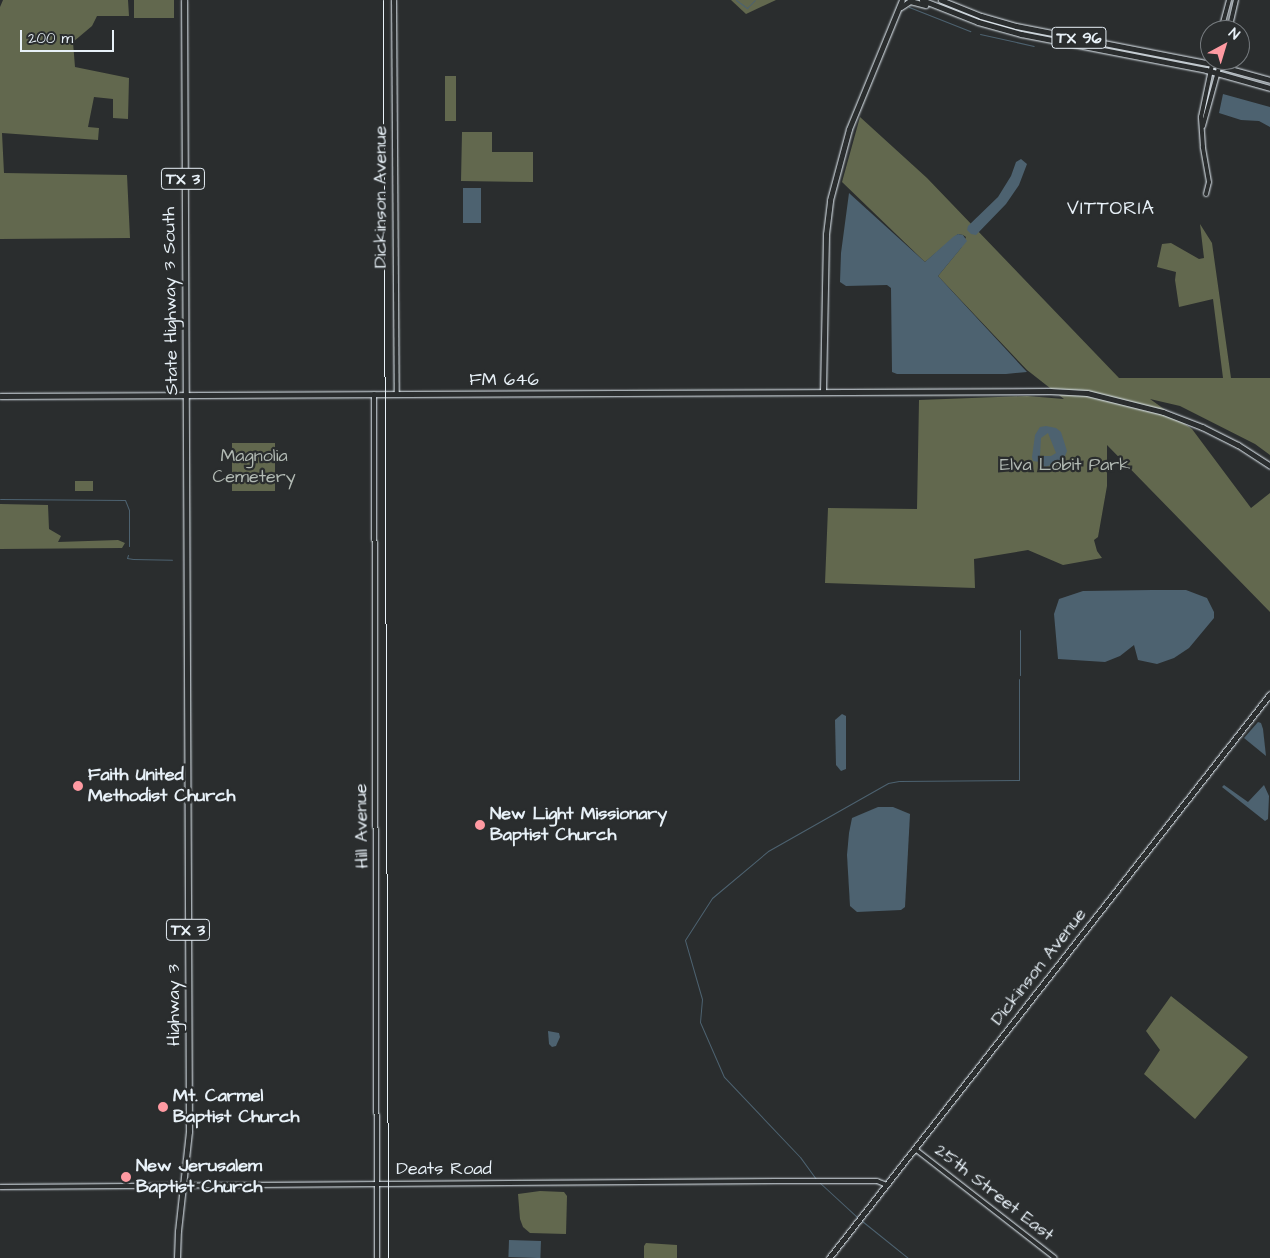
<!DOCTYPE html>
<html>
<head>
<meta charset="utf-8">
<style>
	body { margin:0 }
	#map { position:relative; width:1270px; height:1258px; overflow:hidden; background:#2a2d2e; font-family:"Architects Daughter",sans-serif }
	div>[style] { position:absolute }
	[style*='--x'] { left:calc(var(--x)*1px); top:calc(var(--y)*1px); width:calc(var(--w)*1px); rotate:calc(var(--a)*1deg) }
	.green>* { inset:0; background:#62684e; transform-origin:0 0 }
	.water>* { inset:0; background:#4d6270; transform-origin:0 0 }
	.stream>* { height:1px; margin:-0.5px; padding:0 0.5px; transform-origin:0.5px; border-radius:0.5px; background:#4d6270 }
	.roads { filter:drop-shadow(0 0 1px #e8f1f8) drop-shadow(0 0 1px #e8f1f8) }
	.minor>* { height:4px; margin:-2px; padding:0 2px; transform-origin:2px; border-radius:2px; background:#2a2d2e }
	.major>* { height:5px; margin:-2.5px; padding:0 2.5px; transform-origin:2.5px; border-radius:2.5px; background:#2a2d2e }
	.rail>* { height:1px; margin:-0.5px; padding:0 0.5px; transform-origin:0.5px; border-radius:0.5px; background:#e8f1f8 }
	.dots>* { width:14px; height:14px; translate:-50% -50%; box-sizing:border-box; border:2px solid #2a2d2e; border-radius:50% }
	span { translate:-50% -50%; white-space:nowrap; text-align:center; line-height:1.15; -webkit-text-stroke:4.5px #2a2d2e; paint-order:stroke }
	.shield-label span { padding:1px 4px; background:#2a2d2e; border:1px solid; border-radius:4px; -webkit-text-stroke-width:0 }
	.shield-label { font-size:16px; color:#e8f1f8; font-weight:700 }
	.street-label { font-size:18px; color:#e8f1f8 }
	.park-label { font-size:18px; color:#b2bab4 }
	.poi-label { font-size:18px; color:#e8f1f8; font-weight:700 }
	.left { translate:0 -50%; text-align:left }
	.neighbourhood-label { font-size:19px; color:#e8f1f8; letter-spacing:1px }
	.north { position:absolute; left:1200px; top:20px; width:50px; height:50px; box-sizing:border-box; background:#2a2d2e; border:1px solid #767b7f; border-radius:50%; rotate:39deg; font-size:14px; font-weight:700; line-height:20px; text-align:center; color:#e8f1f8 }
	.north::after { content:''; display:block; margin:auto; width:18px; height:22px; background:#ff9aa2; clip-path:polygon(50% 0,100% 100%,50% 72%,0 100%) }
	.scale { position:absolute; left:20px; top:30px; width:94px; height:22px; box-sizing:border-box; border:2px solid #e8f1f8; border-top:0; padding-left:6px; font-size:15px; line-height:18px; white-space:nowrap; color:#e8f1f8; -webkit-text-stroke:4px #2a2d2e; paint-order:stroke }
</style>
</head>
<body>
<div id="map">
	<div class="green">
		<i style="clip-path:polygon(3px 0,128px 0,129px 16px,97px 16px,92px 26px,73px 42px,75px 67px,129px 78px,128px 119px,113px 118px,113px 99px,94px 97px,88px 127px,99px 128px,98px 140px,2px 133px,4px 173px,127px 175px,130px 238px,0 239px,0 7px)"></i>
		<i style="left:134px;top:0;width:40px;height:18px"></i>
		<i style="clip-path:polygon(731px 0,776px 0,746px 14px)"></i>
		<i style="left:445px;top:76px;width:11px;height:45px"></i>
		<i style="clip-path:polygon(860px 117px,927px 178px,1119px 378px,1223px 378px,1213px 299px,1179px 307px,1175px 280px,1176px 272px,1157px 267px,1162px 244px,1171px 243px,1199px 259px,1204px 258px,1200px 224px,1212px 243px,1231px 378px,1270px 378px,1270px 455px,1255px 444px,1180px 406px,1150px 399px,1192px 429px,1251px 508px,1270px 493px,1270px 612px,1107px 445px,1107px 486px,1098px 537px,1094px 540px,1097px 551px,1102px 558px,1063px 565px,1028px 550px,974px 559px,975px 588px,825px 583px,828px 508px,917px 509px,919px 400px,1027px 396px,1064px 399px,1027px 370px,938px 276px,961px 248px,966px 237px,963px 235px,958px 234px,925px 262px,842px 182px)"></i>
		<i style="clip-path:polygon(462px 132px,492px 132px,492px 152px,533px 152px,533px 182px,461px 181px)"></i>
		<i style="left:232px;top:443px;width:43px;height:48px"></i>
		<i style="left:93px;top:481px;width:10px;height:18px;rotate:90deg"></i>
		<i style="clip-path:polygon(0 504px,48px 505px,49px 529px,61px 536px,58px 542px,118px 540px,125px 543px,122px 548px,0 549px)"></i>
		<i style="clip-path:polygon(1171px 996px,1248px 1057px,1195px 1119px,1144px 1074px,1160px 1050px,1146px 1031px)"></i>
		<i style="clip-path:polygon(540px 1191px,564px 1192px,567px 1196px,566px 1234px,530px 1233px,523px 1227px,520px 1219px,518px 1194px)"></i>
		<i style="clip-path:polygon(646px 1243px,677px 1245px,677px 1258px,644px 1258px,644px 1246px)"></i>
	</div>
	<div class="water">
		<i style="clip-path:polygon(1223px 94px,1270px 107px,1270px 127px,1259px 121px,1241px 120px,1219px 113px)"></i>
		<i style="clip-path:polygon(1021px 159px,1027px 164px,1019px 185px,1006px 204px,976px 235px,971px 234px,967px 230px,968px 226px,998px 197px,1011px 176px,1016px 162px)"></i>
		<i style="left:463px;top:188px;width:18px;height:35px"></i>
		<i style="clip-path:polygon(849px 193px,925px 262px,953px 237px,958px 234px,963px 235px,967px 241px,938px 276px,1027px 372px,1006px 374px,897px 374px,892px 372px,891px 288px,887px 285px,846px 286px,840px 282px,841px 253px)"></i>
		<i style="clip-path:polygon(evenodd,1046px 426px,1056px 428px,1061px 432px,1067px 451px,1063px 461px,1045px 467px,1040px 462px,1033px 461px,1032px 457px,1035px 435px,1040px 427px,1046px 426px,1048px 433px,1056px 453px,1051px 456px,1040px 456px,1041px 438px,1048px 433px)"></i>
		<i style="clip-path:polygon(1152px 590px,1186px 590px,1207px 598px,1214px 612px,1214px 618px,1189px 648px,1174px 658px,1157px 664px,1138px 660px,1134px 645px,1120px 656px,1105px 662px,1058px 659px,1054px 614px,1059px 599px,1083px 591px)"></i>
		<i style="clip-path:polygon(842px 714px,846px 716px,846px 769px,841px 771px,836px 765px,835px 720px)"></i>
		<i style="clip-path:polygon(1258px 722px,1261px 723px,1263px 729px,1266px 756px,1244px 738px)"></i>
		<i style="clip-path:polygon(1224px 785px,1248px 802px,1264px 785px,1269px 796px,1268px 819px,1265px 821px,1222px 787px)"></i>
		<i style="clip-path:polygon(878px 807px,893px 807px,910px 814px,905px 907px,901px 910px,857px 912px,850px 906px,847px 855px,849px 833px,852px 818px)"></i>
		<i style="clip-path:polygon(548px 1031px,559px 1033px,560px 1037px,556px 1046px,552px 1047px,549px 1044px)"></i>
		<i style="left:509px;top:1240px;width:32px;height:17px;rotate:2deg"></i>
	</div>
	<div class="stream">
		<i style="--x:736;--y:0;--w:14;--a:36"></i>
		<i style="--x:747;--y:8;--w:11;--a:-45"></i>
		<i style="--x:909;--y:7;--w:66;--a:21.5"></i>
		<i style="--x:980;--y:34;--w:55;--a:12.5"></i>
		<i style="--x:0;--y:499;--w:125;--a:0.5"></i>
		<i style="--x:125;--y:500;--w:11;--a:68"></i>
		<i style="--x:129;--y:510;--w:36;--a:90"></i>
		<i style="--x:128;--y:555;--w:3;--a:108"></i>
		<i style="--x:127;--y:558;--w:6;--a:9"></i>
		<i style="--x:133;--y:559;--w:39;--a:1"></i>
		<i style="--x:1020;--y:675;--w:45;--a:-90"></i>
		<i style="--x:816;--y:1179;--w:27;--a:-126"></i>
		<i style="--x:800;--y:1157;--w:110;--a:-133.5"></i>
		<i style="--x:724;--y:1077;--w:60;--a:-113.6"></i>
		<i style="--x:700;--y:1022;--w:23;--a:-85"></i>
		<i style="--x:702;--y:999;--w:61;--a:-106.1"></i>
		<i style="--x:685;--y:940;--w:50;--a:-57.3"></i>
		<i style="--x:712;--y:898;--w:73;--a:-40"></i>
		<i style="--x:768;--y:851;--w:138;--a:-29.5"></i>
		<i style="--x:888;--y:783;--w:11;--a:-10"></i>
		<i style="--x:899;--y:781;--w:120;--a:-0.5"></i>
		<i style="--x:1019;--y:780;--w:101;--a:-90"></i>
		<i style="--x:819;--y:1182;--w:53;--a:42.7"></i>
		<i style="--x:862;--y:1221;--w:59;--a:38.8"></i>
	</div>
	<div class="roads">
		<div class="minor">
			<i style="--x:394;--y:0;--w:394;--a:89.6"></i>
			<i style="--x:1221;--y:30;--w:31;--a:-75"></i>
			<i style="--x:1229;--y:30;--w:31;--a:-77"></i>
			<i style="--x:1203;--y:126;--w:68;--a:-74.7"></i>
			<i style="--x:1206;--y:194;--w:12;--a:-76"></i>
			<i style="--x:1209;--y:182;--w:36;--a:-100"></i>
			<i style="--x:1203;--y:147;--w:30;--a:-94"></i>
			<i style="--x:1201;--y:117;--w:58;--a:-78.1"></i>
			<i style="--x:374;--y:394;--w:864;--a:89.8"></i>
			<i style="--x:915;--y:1149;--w:177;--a:37.9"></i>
			<i style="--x:0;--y:1187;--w:777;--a:-0.44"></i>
			<i style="--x:777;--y:1181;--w:100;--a:0"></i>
			<i style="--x:877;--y:1181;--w:11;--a:22"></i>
		</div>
		<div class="major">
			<i style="--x:922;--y:0;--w:60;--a:21.4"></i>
			<i style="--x:978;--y:22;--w:45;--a:15.6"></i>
			<i style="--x:1021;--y:34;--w:188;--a:11"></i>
			<i style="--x:1206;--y:70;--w:66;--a:15.7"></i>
			<i style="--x:941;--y:0;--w:43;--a:21.8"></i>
			<i style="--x:981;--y:16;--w:36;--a:16"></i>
			<i style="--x:1016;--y:26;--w:200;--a:11"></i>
			<i style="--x:1212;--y:64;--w:60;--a:15.4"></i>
			<i style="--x:901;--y:7;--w:11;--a:-34"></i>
			<i style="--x:910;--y:1;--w:16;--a:15"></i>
			<i style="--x:823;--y:392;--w:158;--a:-88.9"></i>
			<i style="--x:826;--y:234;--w:34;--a:-83"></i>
			<i style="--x:830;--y:200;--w:73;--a:-75"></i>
			<i style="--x:849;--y:129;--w:139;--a:-67.7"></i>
			<i style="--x:0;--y:396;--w:1050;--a:-0.27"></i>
			<i style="--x:1050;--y:391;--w:37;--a:3"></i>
			<i style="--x:1087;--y:393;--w:78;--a:14"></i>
			<i style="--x:1163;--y:412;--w:42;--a:21"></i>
			<i style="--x:1202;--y:427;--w:40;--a:26.6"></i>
			<i style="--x:1238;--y:445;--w:38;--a:33"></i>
			<i style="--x:177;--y:1258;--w:27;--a:-88"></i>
			<i style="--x:178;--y:1231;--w:100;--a:-83.7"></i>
			<i style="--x:189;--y:1132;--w:1132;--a:-90.25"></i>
			<i style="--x:829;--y:1258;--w:716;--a:-51.98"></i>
		</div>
	</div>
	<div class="rail">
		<i style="--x:383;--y:0;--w:1258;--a:89.77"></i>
	</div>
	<div class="dots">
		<i style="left:78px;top:786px;background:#ff9aa2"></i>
		<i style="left:480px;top:825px;background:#ff9aa2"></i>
		<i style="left:163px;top:1107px;background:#ff9aa2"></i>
		<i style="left:126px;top:1177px;background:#ff9aa2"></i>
	</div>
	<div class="shield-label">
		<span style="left:1079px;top:38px">TX 96</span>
		<span style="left:183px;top:179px">TX 3</span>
		<span style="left:188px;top:930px">TX 3</span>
	</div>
	<div class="street-label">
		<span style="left:381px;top:197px;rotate:-90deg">Dickinson Avenue</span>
		<span style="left:171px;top:301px;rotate:-91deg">State Highway 3 South</span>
		<span style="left:504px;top:380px">FM 646</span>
		<span style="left:362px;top:826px;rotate:-91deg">Hill Avenue</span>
		<span style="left:1039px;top:967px;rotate:-52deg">Dickinson Avenue</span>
		<span style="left:174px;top:1005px;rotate:-90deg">Highway 3</span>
		<span style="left:444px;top:1169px">Deats Road</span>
		<span style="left:994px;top:1193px;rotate:38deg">25th Street East</span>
	</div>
	<div class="park-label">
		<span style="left:254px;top:467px">Magnolia<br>Cemetery</span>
		<span style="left:1065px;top:465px">Elva Lobit Park</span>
	</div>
	<div class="poi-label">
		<span class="left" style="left:88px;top:786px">Faith United<br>Methodist Church</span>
		<span class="left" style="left:490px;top:825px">New Light Missionary<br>Baptist Church</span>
		<span class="left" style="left:173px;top:1107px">Mt. Carmel<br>Baptist Church</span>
		<span class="left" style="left:136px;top:1177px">New Jerusalem<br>Baptist Church</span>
	</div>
	<div class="neighbourhood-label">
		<span style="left:1111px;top:209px">VITTORIA</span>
	</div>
	<div class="north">N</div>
	<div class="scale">200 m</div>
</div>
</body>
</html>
